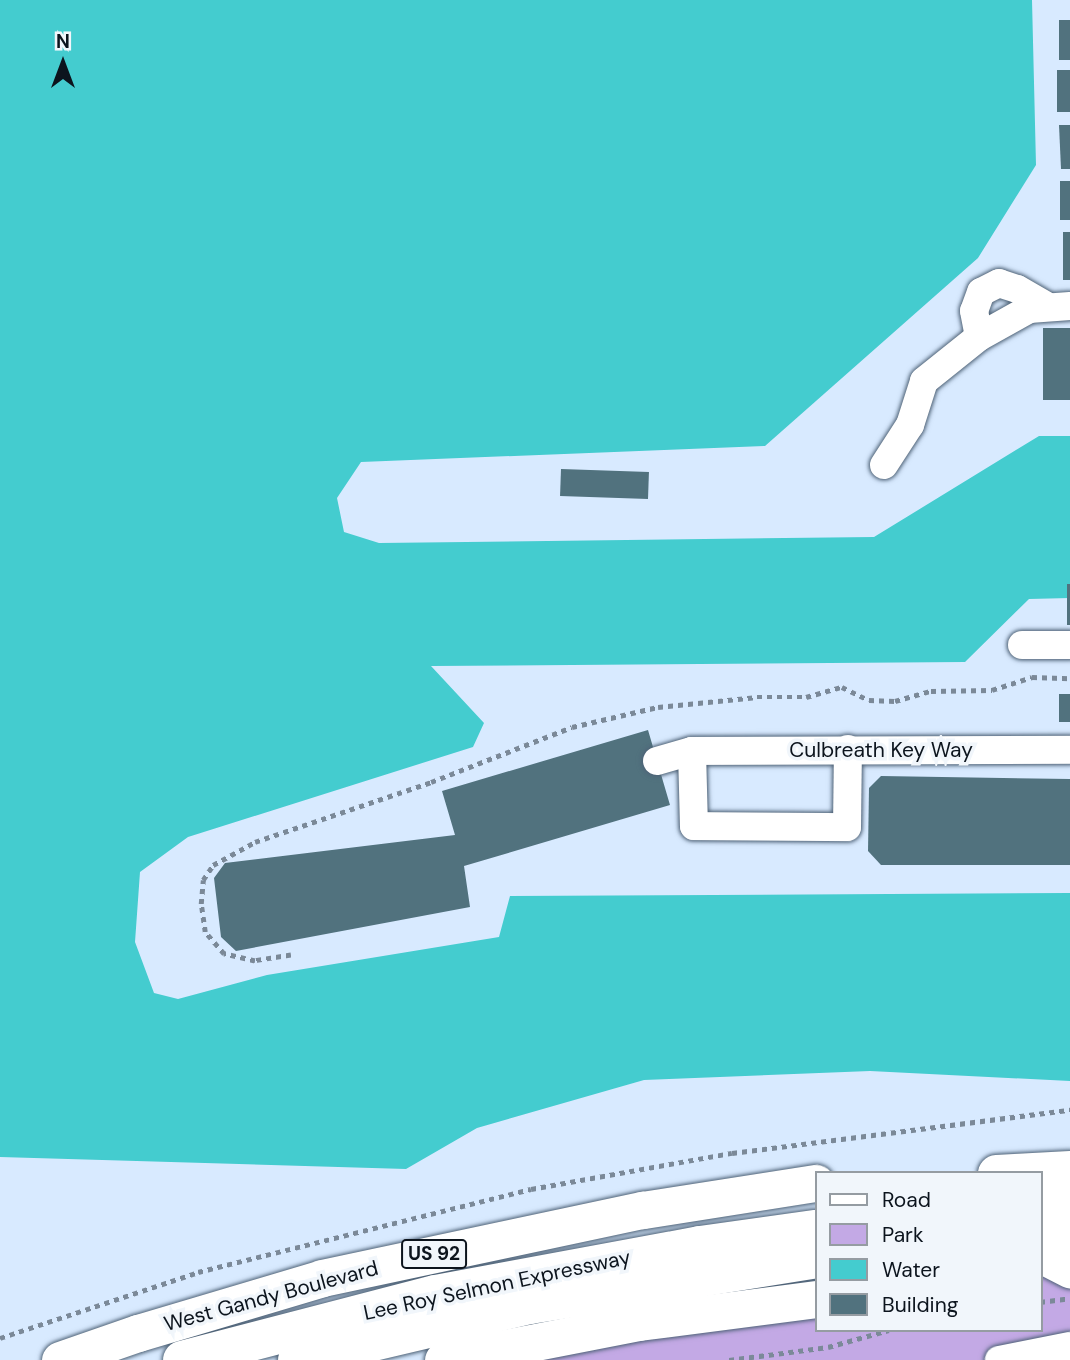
<!DOCTYPE html>
<html>
<head>
<meta charset="utf-8">
<style>
	body { margin:0 }
	#map { position:relative; width:1070px; height:1360px; overflow:hidden; background:#d8eaff; font-family:"DM Sans",sans-serif }
	div>[style] { position:absolute }
	[style*='--x'] { left:calc(var(--x)*1px); top:calc(var(--y)*1px); width:calc(var(--w)*1px); rotate:calc(var(--a)*1deg) }
	.green>* { inset:0; background:#c3a9e5 }
	.water>* { inset:0; background:#44cccf }
	.building>* { inset:0; background:#51727e; transform-origin:0 0 }
	.path>* { height:4.5px; margin-top:-2.25px; transform-origin:0; background:repeating-linear-gradient(90deg,#7b8998 0 5px,transparent 0 10px) }
	.roads { filter:drop-shadow(0 0 2px #4e6277) drop-shadow(0 0 2px #4e6277) }
	.minor>* { height:28px; margin:-14px; padding:0 14px; transform-origin:14px; border-radius:14px; background:#fff }
	.major>* { height:37px; margin:-18.5px; padding:0 18.5px; transform-origin:18.5px; border-radius:18.5px; background:#fff }
	.highway>* { height:38px; margin:-19px; padding:0 19px; transform-origin:19px; border-radius:19px; background:#fff }
	span { translate:-50% -50%; white-space:nowrap; text-align:center; line-height:1.15; -webkit-text-stroke:7px #f1f6fb; paint-order:stroke }
	.shield-label span { padding:2px 5px; background:#f1f6fb; border:2px solid; border-radius:5px; -webkit-text-stroke-width:0 }
	.shield-label { font-size:19px; color:#0c141d; font-weight:700 }
	.street-label { font-size:21px; color:#0c141d }
	.legend { position:absolute; left:815px; top:1171px; width:228px; height:161px; box-sizing:border-box; background:#f1f6fb; border:2px solid #959ca2; margin:0; padding:9px 12px; list-style:none; font-size:21px; color:#0c141d }
	.legend li { display:flex; align-items:center; gap:14px; height:35px }
	.legend b { width:35px; border:2px solid #959ca2 }
	.north { position:absolute; left:28px; top:28px; width:70px; height:70px; -webkit-text-stroke:5px #f1f6fb; paint-order:stroke; rotate:0deg; font-size:19px; font-weight:700; line-height:28px; text-align:center; color:#0c141d }
	.north::after { content:''; display:block; margin:auto; width:24px; height:32px; background:#0c141d; clip-path:polygon(50% 0,100% 100%,50% 72%,0 100%) }
</style>
</head>
<body>
<div id="map">
	<div class="green">
		<i style="clip-path:polygon(1070px 1266px,1070px 1360px,521px 1360px,816px 1301px,816px 1330px,1040px 1330px,1040px 1269px)"></i>
	</div>
	<div class="water">
		<i style="clip-path:polygon(0 0,1032px 0,1036px 165px,978px 258px,765px 446px,361px 462px,337px 498px,344px 532px,379px 543px,874px 537px,1039px 436px,1070px 436px,1070px 598px,1029px 599px,965px 662px,431px 666px,484px 723px,473px 747px,188px 837px,140px 872px,135px 942px,154px 993px,178px 999px,267px 975px,499px 937px,510px 896px,1070px 893px,1070px 1081px,870px 1071px,644px 1080px,477px 1128px,406px 1169px,0 1157px)"></i>
	</div>
	<div class="building">
		<i style="left:1059px;top:20px;width:11px;height:40px"></i>
		<i style="left:1070px;top:70px;width:42px;height:13px;rotate:90deg"></i>
		<i style="clip-path:polygon(1059px 125px,1070px 125px,1070px 169px,1061px 169px)"></i>
		<i style="left:1060px;top:181px;width:10px;height:39px"></i>
		<i style="left:1063px;top:232px;width:7px;height:48px"></i>
		<i style="left:1043px;top:328px;width:27px;height:72px"></i>
		<i style="left:561px;top:469px;width:88px;height:27px;rotate:2deg"></i>
		<i style="left:1067px;top:584px;width:3px;height:41px"></i>
		<i style="left:1059px;top:694px;width:11px;height:28px"></i>
		<i style="clip-path:polygon(648px 730px,670px 805px,464px 866px,470px 907px,236px 951px,221px 937px,214px 878px,225px 863px,455px 835px,442px 791px)"></i>
		<i style="clip-path:polygon(881px 776px,1070px 779px,1070px 865px,881px 865px,868px 851px,869px 788px)"></i>
	</div>
	<div class="path">
		<i style="--x:291;--y:955;--w:36;--a:171"></i>
		<i style="--x:255;--y:961;--w:32;--a:-167"></i>
		<i style="--x:224;--y:954;--w:29;--a:-131"></i>
		<i style="--x:205;--y:932;--w:28;--a:-98"></i>
		<i style="--x:201;--y:904;--w:24;--a:-85"></i>
		<i style="--x:203;--y:880;--w:18;--a:-56"></i>
		<i style="--x:213;--y:865;--w:48;--a:-28.7"></i>
		<i style="--x:255;--y:842;--w:186;--a:-18.8"></i>
		<i style="--x:431;--y:782;--w:151;--a:-21.3"></i>
		<i style="--x:572;--y:727;--w:88;--a:-13.1"></i>
		<i style="--x:658;--y:707;--w:100;--a:-5.8"></i>
		<i style="--x:757;--y:697;--w:49;--a:0"></i>
		<i style="--x:806;--y:697;--w:37;--a:-16"></i>
		<i style="--x:842;--y:687;--w:30;--a:26"></i>
		<i style="--x:869;--y:700;--w:26;--a:2"></i>
		<i style="--x:895;--y:701;--w:37;--a:-16"></i>
		<i style="--x:931;--y:691;--w:61;--a:-0.9"></i>
		<i style="--x:992;--y:690;--w:42;--a:-18"></i>
		<i style="--x:1032;--y:677;--w:38;--a:2"></i>
		<i style="--x:1040;--y:1302;--w:26;--a:-7"></i>
		<i style="--x:0;--y:1338;--w:209;--a:-18.4"></i>
		<i style="--x:198;--y:1272;--w:343;--a:-14"></i>
		<i style="--x:531;--y:1189;--w:204;--a:-10.2"></i>
		<i style="--x:732;--y:1153;--w:341;--a:-7.3"></i>
		<i style="--x:729;--y:1360;--w:100;--a:-7.5"></i>
		<i style="--x:828;--y:1347;--w:63;--a:-15.6"></i>
	</div>
	<div class="roads">
		<div class="minor">
			<i style="--x:1047;--y:306;--w:34;--a:-150"></i>
			<i style="--x:1017;--y:289;--w:19;--a:-162"></i>
			<i style="--x:999;--y:283;--w:20;--a:153"></i>
			<i style="--x:981;--y:292;--w:20;--a:110"></i>
			<i style="--x:974;--y:311;--w:26;--a:79"></i>
			<i style="--x:979;--y:337;--w:57;--a:-29.2"></i>
			<i style="--x:1029;--y:309;--w:41;--a:-4.2"></i>
			<i style="--x:884;--y:465;--w:48;--a:-57"></i>
			<i style="--x:910;--y:425;--w:46;--a:-72.3"></i>
			<i style="--x:924;--y:381;--w:70;--a:-38.7"></i>
			<i style="--x:1022;--y:645;--w:48;--a:0"></i>
			<i style="--x:692;--y:751;--w:75;--a:88.5"></i>
			<i style="--x:694;--y:826;--w:153;--a:0.4"></i>
			<i style="--x:847;--y:827;--w:78;--a:-89.3"></i>
			<i style="--x:657;--y:761;--w:36;--a:-16"></i>
			<i style="--x:692;--y:751;--w:378;--a:-0.2"></i>
			<i style="--x:999;--y:1360;--w:72;--a:-11.2"></i>
		</div>
		<div class="major">
			<i style="--x:996;--y:1173;--w:74;--a:-3.1"></i>
			<i style="--x:1040;--y:1254;--w:34;--a:27"></i>
			<i style="--x:60;--y:1360;--w:83;--a:-19.1"></i>
			<i style="--x:138;--y:1333;--w:192;--a:-16.6"></i>
			<i style="--x:322;--y:1278;--w:328;--a:-12"></i>
			<i style="--x:643;--y:1210;--w:175;--a:-8.9"></i>
			<i style="--x:443;--y:1360;--w:200;--a:-11"></i>
			<i style="--x:639;--y:1322;--w:178;--a:-7.4"></i>
		</div>
		<div class="highway">
			<i style="--x:1040;--y:1207;--w:30;--a:-2"></i>
			<i style="--x:1040;--y:1237;--w:30;--a:-4"></i>
			<i style="--x:182;--y:1360;--w:262;--a:-14.6"></i>
			<i style="--x:436;--y:1294;--w:269;--a:-10.5"></i>
			<i style="--x:700;--y:1245;--w:117;--a:-7.9"></i>
			<i style="--x:297;--y:1360;--w:239;--a:-13.3"></i>
			<i style="--x:530;--y:1305;--w:290;--a:-9.1"></i>
		</div>
	</div>
	<div class="shield-label">
		<span style="left:434px;top:1254px">US 92</span>
	</div>
	<div class="street-label">
		<span style="left:881px;top:750px">Culbreath Key Way</span>
		<span style="left:497px;top:1285px;rotate:-12deg">Lee Roy Selmon Expressway</span>
		<span style="left:271px;top:1296px;rotate:-15deg">West Gandy Boulevard</span>
	</div>
	<ul class="legend">
	<li><b style="height:9px;background:#fff"></b>Road</li>
	<li><b style="height:19px;background:#c3a9e5"></b>Park</li>
	<li><b style="height:19px;background:#44cccf"></b>Water</li>
	<li><b style="height:19px;background:#51727e"></b>Building</li>
	</ul>
	<div class="north">N</div>
</div>
</body>
</html>
